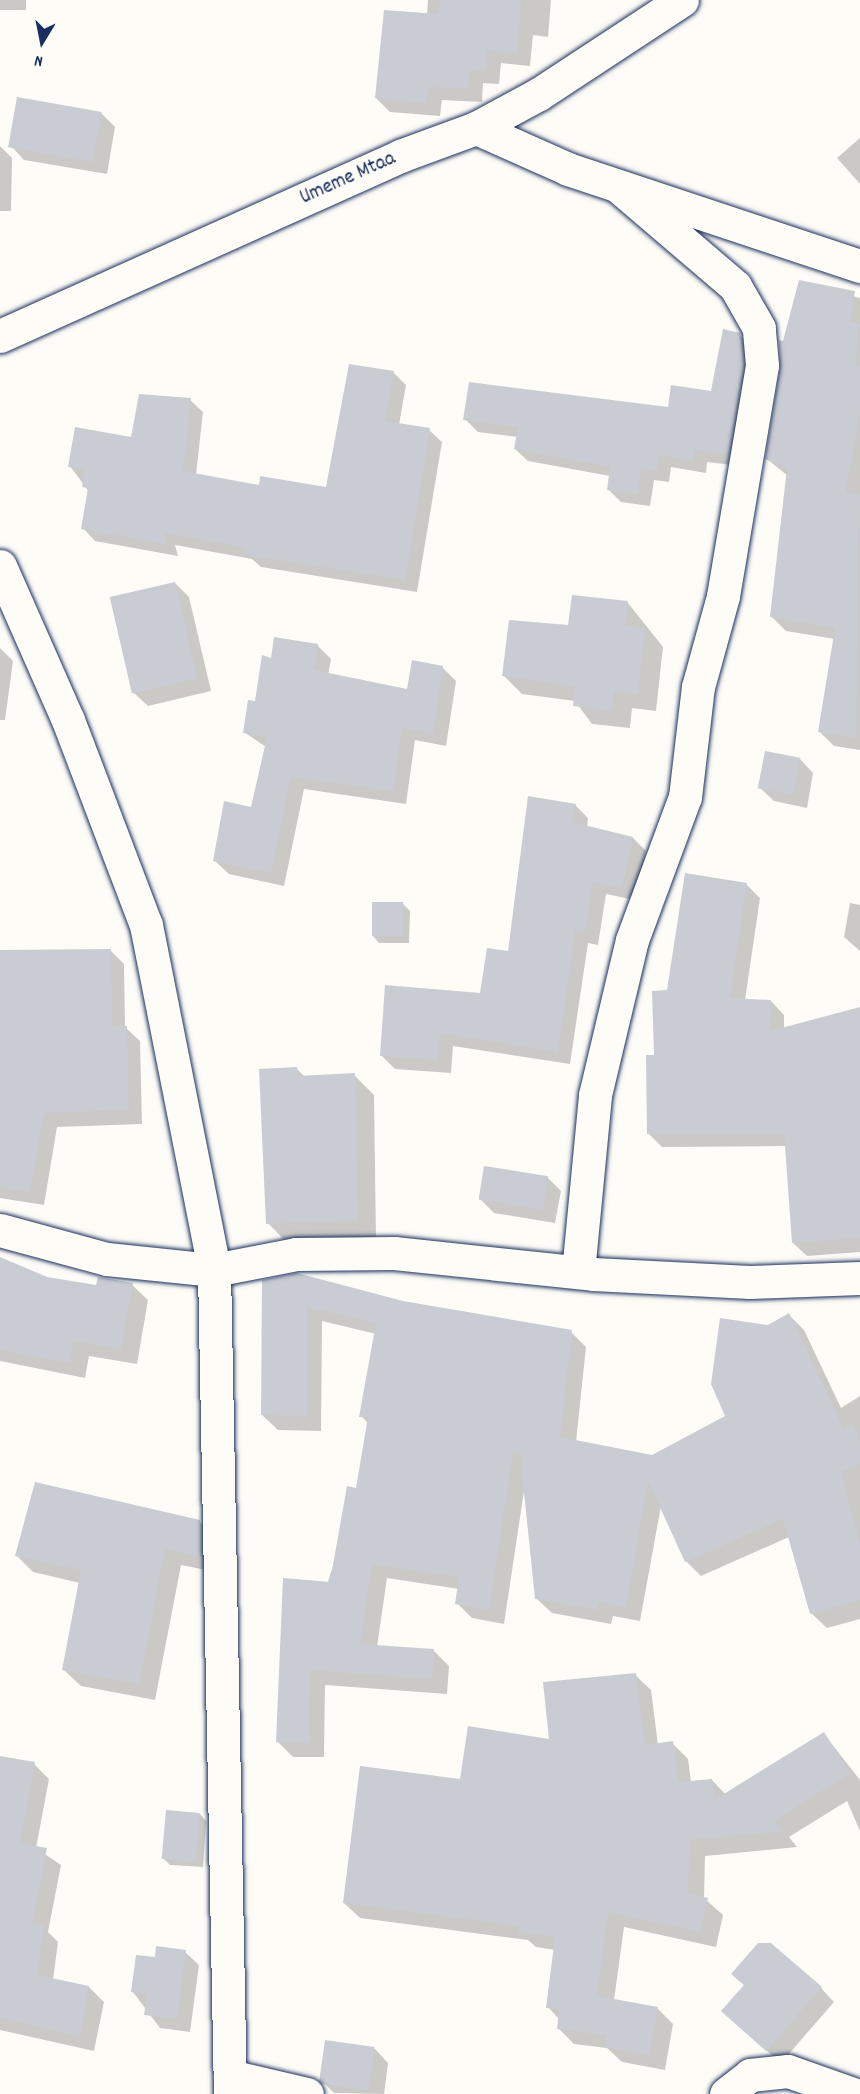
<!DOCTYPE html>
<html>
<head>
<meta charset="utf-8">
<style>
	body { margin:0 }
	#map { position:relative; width:860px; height:2094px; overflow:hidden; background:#fdfcf7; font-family:Dekko,sans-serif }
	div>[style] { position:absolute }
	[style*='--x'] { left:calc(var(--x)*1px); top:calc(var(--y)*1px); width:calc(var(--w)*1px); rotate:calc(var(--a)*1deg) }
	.shadow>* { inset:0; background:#0003; transform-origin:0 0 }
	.building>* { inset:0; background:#c9ccd3; transform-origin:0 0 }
	.roads { filter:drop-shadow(0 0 2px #1b2f5e) drop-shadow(0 0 2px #1b2f5e) }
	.street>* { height:33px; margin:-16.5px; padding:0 16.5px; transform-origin:16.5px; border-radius:16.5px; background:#fdfcf7 }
	.secondary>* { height:33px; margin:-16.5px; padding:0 16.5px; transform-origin:16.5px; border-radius:16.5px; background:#fdfcf7 }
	span { translate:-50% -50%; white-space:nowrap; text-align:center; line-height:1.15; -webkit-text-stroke:5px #fdfcf7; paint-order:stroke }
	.street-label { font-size:21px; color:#1b2f5e }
	.north { position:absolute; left:12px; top:12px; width:60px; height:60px; -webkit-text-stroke:4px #fdfcf7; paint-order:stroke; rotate:190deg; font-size:16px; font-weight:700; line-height:24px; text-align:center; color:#1b2f5e }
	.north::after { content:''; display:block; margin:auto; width:21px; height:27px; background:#1b2f5e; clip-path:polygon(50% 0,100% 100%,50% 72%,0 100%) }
</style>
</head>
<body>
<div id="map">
	<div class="shadow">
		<i style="left:0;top:0;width:26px;height:10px"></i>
		<i style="clip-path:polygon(428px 0,551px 0,548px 37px,533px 35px,530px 66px,501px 63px,499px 84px,483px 83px,482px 102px,442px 100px,440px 116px,390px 112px,376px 98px,427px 14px)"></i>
		<i style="clip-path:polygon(101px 113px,115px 127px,107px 174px,24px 160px,11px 146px)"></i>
		<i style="clip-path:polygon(860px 138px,860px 184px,837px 158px)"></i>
		<i style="clip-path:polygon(0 146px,12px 158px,11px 211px,0 211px)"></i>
		<i style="clip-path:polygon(800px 282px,860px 298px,860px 750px,834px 746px,820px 732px,835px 639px,786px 631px,771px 616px,788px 476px,767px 459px,784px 343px)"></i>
		<i style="clip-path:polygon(739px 334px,752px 347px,740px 466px,707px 462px,706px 473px,671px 467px,669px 482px,654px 480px,650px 506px,621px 502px,608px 489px,610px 476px,528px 461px,515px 449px,518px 437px,478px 432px,465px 419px,669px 408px,712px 393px)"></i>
		<i style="clip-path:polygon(393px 372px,406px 385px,399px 425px,429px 430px,442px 442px,417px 592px,261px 567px,252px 559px,175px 545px,178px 556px,95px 541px,83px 528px,89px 492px,70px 466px,132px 439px,190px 400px,203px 412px,196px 475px,260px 487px,327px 488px)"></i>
		<i style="clip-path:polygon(175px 583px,189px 597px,211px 691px,148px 706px,134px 693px)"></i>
		<i style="clip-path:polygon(628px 603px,663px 647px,656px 711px,632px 708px,630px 728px,592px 724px,575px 701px,522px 694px,504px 676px,570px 627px)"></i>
		<i style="clip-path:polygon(317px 645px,331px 659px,328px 675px,409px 690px,442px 667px,456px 681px,446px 746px,415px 740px,406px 804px,304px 789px,284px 886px,229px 874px,215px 861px,252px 809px,266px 747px,244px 732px,272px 661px)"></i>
		<i style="clip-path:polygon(0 648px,13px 661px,5px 720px,0 720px)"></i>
		<i style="clip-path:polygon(800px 759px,813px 773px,807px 808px,774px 801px,760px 788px)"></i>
		<i style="clip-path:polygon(575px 805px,588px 818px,587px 827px,633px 838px,646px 851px,635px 900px,606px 894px,598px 945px,588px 943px,570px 1064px,453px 1046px,451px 1073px,395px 1069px,382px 1056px,481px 995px,510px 953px)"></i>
		<i style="clip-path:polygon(746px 884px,760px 898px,745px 1000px,771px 1001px,784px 1015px,784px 1029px,860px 1009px,860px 1252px,807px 1256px,793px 1243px,786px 1146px,662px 1147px,648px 1133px,668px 992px)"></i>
		<i style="clip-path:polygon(850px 903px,860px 905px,860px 951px,844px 937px)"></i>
		<i style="clip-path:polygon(403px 904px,410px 911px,409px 943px,379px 943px,373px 936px)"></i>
		<i style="clip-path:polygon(111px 951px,124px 964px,125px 1027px,140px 1041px,142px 1124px,57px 1127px,44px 1205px,0 1198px,0 952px)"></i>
		<i style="clip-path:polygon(297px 1069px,305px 1077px,354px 1075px,374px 1095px,376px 1239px,287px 1243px,268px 1223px)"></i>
		<i style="clip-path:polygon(547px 1177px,561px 1191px,555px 1223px,494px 1213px,480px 1199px)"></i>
		<i style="clip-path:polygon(0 1259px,47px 1278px,98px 1287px,132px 1285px,148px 1300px,137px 1364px,89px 1356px,85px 1378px,0 1361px)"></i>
		<i style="clip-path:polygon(264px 1281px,571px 1332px,586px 1347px,576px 1442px,652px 1457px,727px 1416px,768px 1326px,789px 1315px,804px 1330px,841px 1408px,860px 1396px,860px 1619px,827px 1628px,811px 1613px,789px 1537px,701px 1576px,686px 1561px,661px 1506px,640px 1621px,613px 1616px,611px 1624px,552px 1613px,536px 1598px,524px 1491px,504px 1624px,472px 1618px,457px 1603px,459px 1589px,387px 1578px,377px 1647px,434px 1651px,449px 1666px,447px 1694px,325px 1685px,324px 1757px,293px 1757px,278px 1742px,357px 1489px,368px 1423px,361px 1416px,376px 1334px,322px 1321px,321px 1431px,278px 1430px,262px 1415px)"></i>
		<i style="clip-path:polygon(199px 1521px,216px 1538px,216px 1572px,181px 1565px,155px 1700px,81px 1686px,64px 1670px,80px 1583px,33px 1572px,17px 1556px)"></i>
		<i style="clip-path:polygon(635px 1675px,651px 1690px,658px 1745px,672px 1743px,688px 1759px,691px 1782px,712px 1780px,726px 1795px,824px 1734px,860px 1780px,860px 1831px,847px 1801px,789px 1837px,797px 1847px,705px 1856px,704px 1898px,723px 1915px,716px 1947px,624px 1927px,614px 2000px,657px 2008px,673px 2024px,665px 2070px,622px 2062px,607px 2048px,574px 2044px,558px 2028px,559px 2019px,548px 2007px,555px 1950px,536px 1947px,528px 1940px,360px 1918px,344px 1903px,461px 1780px,551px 1741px)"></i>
		<i style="clip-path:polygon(0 1757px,34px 1764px,49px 1779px,36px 1848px,61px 1865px,48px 1932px,58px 1942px,53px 1980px,89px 1987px,104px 2002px,94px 2051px,0 2030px)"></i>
		<i style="clip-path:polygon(200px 1814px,206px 1821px,203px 1867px,170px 1865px,163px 1858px)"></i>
		<i style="clip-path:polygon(185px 1952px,199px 1965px,190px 2032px,160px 2028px,133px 1992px,156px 1958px)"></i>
		<i style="clip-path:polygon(733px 1974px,821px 1988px,834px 2002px,781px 2063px,736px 2024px,745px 1986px)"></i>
		<i style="clip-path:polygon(326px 2042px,375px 2049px,388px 2063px,384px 2094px,334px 2093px,320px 2079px)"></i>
	</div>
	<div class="building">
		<i style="clip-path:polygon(440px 0,521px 0,517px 54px,487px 50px,486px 71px,470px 70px,468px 89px,428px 87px,427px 103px,375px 98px,384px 10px,438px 14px)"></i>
		<i style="left:17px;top:97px;width:86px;height:51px;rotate:10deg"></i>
		<i style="clip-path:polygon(799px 280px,855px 291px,850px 321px,860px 324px,855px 366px,860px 367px,860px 411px,846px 492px,860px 495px,856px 738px,818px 732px,835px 628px,770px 617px,787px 468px,765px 459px,780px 368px,779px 340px,783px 341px)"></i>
		<i style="clip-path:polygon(723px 329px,740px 333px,743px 364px,728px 454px,695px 450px,694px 461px,659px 455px,657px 470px,641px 468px,638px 494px,607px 490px,610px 467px,514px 449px,518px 427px,463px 420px,469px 382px,668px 407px,671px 385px,711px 391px)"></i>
		<i style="clip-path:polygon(349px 364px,394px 371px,385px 421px,430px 428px,405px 580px,246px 555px,247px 548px,164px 533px,166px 544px,81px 529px,88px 488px,82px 487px,85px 470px,68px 467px,75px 427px,131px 437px,139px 394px,191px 398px,183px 471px,259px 485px,260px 476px,326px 487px)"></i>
		<i style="left:175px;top:582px;width:99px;height:67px;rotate:77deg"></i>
		<i style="clip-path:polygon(572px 595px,628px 601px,625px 626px,645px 628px,638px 694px,614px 691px,612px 711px,573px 706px,575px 686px,502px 676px,509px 620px,568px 625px)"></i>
		<i style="clip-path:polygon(274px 637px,318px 644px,314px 670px,407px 689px,412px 660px,443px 666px,433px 733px,402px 728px,393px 791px,291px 777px,271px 873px,213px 861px,224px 801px,251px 807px,267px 737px,243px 733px,248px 700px,255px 701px,262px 655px,271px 658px)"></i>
		<i style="left:765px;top:751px;width:36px;height:38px;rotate:11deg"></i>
		<i style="clip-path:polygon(528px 796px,576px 804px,572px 822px,633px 837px,622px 888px,593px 882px,585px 932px,575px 931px,558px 1052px,440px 1033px,438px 1060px,380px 1056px,385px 985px,480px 993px,487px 948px,508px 951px)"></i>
		<i style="clip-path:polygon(685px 873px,747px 883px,730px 998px,771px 1000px,770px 1031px,860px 1007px,860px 1238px,792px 1243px,784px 1133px,647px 1134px,646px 1055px,654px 1055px,652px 991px,667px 990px)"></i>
		<i style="left:372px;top:902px;width:31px;height:34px"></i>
		<i style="clip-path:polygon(111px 949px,112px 1026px,127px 1026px,129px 1110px,44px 1113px,30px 1192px,0 1187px,0 950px)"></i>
		<i style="clip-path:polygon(297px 1067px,298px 1076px,355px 1073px,358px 1220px,266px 1224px,259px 1069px)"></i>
		<i style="left:484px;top:1166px;width:65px;height:34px;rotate:9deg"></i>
		<i style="clip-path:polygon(0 1257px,47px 1277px,96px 1285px,98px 1277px,133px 1283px,121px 1349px,74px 1341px,70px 1363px,0 1350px)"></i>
		<i style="clip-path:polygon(297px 1273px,403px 1301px,572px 1330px,560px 1437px,652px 1455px,725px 1416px,711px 1384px,720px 1318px,768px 1325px,789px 1313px,843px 1428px,853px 1424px,860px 1442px,860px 1464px,841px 1472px,860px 1544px,860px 1600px,810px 1614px,783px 1519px,685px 1562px,648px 1481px,626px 1607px,598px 1602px,597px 1610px,535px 1599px,520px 1452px,513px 1452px,489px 1610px,455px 1604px,459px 1577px,372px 1564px,360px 1644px,434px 1649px,432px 1679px,310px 1670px,309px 1743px,276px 1742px,283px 1578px,330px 1582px,347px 1486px,356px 1488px,368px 1417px,359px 1417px,376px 1323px,307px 1307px,307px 1416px,261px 1415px,262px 1280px)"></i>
		<i style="clip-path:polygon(35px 1482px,200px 1520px,200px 1557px,165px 1549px,139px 1684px,62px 1670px,81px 1570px,15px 1556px)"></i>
		<i style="clip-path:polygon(636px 1673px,645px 1745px,673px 1741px,678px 1782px,712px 1779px,714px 1800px,824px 1732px,850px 1773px,774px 1821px,783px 1831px,690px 1840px,688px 1893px,708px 1898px,700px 1932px,608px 1912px,597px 1996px,658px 2007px,649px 2055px,604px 2047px,606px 2035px,557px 2029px,559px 2009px,546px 2008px,555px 1937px,518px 1932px,519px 1926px,343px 1903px,360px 1766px,460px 1779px,468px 1726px,549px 1739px,543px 1682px)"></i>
		<i style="clip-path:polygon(0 1756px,35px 1762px,20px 1843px,47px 1848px,32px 1924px,44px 1925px,37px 1975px,89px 1986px,80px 2037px,0 2018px)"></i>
		<i style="left:166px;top:1810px;width:34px;height:49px;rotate:5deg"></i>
		<i style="clip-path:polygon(758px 1943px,771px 1943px,822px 1987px,766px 2051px,721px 2011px,744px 1985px,731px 1974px)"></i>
		<i style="clip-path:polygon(156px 1946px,186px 1950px,177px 2019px,144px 2015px,147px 1994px,131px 1992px,136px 1955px,155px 1957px)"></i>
		<i style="left:325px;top:2040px;width:50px;height:44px;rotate:8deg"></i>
	</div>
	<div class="roads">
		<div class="street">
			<i style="--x:476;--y:128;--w:101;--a:24"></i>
			<i style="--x:568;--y:169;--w:308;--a:18.4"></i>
			<i style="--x:0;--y:336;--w:439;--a:-24.2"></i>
			<i style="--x:400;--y:156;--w:81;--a:-20.2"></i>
			<i style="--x:476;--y:128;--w:72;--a:-28.4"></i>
			<i style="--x:539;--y:94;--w:171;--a:-33.3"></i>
			<i style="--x:0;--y:1230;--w:111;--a:15.2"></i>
			<i style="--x:107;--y:1259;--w:108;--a:5.9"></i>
			<i style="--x:214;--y:1270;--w:84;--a:-11"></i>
			<i style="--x:296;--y:1254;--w:98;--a:-0.6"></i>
			<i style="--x:394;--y:1253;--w:200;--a:6"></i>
			<i style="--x:593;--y:1274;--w:157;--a:2.9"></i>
			<i style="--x:750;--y:1282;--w:110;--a:-2.1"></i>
			<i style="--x:578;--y:1272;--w:178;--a:-84.5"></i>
			<i style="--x:595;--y:1095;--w:159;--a:-76.6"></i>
			<i style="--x:632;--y:940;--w:153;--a:-69.7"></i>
			<i style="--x:685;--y:797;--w:111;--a:-83.3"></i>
			<i style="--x:698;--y:687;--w:94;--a:-74.6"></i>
			<i style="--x:723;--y:596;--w:234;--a:-80.4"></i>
			<i style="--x:762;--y:365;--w:37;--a:-95"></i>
			<i style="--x:759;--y:328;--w:48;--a:-119.7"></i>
			<i style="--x:735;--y:286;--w:153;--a:-139.5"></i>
			<i style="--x:230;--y:2076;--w:79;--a:13.2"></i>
			<i style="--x:726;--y:2094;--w:31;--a:-38"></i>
			<i style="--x:750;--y:2075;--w:38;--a:-6"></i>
			<i style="--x:788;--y:2071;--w:69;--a:19.5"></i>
		</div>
		<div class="secondary">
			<i style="--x:0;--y:566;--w:168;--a:66.2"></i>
			<i style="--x:68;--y:720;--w:219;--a:69.2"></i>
			<i style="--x:146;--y:925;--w:352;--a:78.8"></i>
			<i style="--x:214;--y:1270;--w:824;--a:88.89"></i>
		</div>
	</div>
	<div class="street-label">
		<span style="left:348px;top:179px;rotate:-24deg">Umeme Mtaa</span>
	</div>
	<div class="north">N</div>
</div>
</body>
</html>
